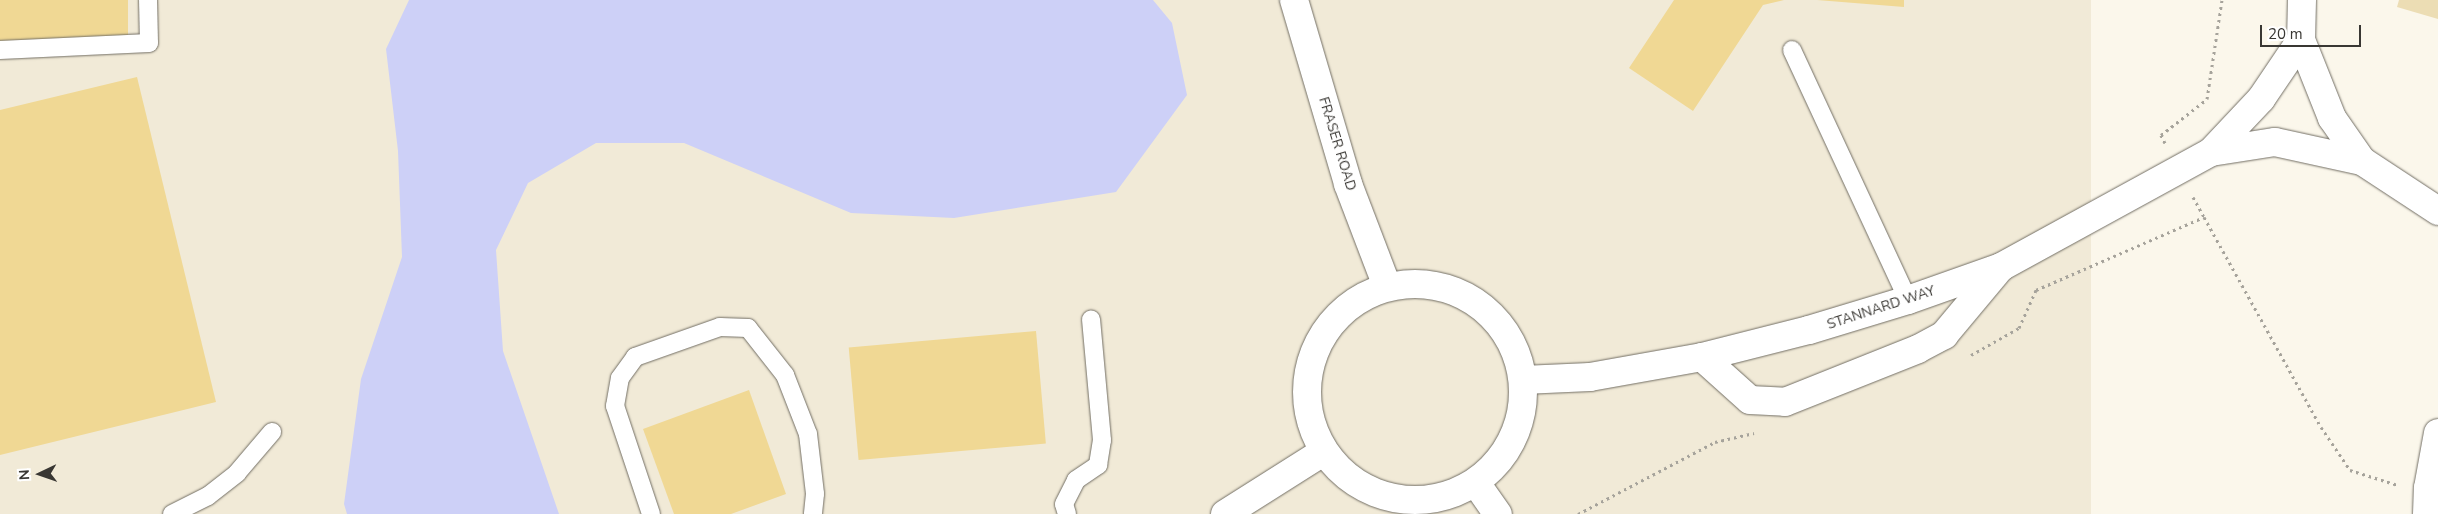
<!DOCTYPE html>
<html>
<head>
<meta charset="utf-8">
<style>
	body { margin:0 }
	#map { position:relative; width:2438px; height:514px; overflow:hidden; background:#fbf7eb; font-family:"Nunito Sans",sans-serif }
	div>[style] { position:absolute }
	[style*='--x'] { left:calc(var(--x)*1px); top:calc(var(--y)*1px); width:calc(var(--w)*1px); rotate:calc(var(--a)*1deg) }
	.built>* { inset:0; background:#f1ead7; transform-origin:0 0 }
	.green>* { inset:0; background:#ecddb4 }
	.water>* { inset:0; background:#cdd0f7 }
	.building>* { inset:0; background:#f0d894; transform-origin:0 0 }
	.path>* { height:3px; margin-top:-1.5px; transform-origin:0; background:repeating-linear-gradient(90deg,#a6a39b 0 2.5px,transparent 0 6.5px) }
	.roads { filter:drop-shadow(0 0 1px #726e64) drop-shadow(0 0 1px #726e64) }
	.service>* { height:18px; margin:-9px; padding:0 9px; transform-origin:9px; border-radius:9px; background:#fff }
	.minor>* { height:28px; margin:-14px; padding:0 14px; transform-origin:14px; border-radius:14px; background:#fff }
	.minor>.ring { margin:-14px; padding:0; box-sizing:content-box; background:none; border:28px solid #fff; border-radius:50% }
	.primary>* { height:28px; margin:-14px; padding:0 14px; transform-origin:14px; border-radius:14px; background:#fff }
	span { translate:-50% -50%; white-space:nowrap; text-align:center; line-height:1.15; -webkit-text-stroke:4px #fff; paint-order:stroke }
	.street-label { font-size:14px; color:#393733 }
	.north { position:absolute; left:15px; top:449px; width:50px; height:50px; -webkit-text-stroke:4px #fff; paint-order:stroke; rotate:267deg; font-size:14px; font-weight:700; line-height:20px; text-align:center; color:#393733 }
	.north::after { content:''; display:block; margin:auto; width:18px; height:22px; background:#393733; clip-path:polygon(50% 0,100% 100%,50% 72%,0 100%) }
	.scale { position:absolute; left:2260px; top:25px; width:101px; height:22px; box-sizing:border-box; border:2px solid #393733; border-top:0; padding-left:6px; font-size:15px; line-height:18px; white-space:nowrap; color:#393733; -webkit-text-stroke:4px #fff; paint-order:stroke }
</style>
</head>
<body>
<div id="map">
	<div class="built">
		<i style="left:0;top:0;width:2091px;height:514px"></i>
	</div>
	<div class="green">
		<i style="clip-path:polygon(2399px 0,2438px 0,2438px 19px,2397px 7px)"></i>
	</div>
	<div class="water">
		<i style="clip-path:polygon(409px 0,1153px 0,1172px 23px,1187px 95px,1116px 192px,954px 218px,851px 213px,684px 143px,596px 143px,528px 183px,496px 250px,503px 351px,559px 514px,347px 514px,344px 504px,361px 379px,402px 257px,398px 151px,386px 49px)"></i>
	</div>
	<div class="building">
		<i style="left:0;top:0;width:128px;height:42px"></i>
		<i style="clip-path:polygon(1674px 0,1784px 0,1763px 5px,1693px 111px,1629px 68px)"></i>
		<i style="clip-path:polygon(1817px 0,1904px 0,1904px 7px)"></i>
		<i style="clip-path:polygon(137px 77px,216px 402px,0 455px,0 110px)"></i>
		<i style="left:1036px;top:331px;width:113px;height:188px;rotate:85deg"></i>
		<i style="clip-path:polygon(749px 390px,786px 494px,731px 514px,674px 514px,643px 429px)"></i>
	</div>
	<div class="path">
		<i style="--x:2165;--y:143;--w:9;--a:-117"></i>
		<i style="--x:2161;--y:135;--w:58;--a:-38"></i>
		<i style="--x:2207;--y:99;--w:100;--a:-81.4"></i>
		<i style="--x:2193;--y:197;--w:23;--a:61"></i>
		<i style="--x:1971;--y:355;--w:55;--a:-29.4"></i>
		<i style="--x:2019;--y:328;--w:42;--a:-65.9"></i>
		<i style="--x:2036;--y:290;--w:183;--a:-23.5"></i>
		<i style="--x:2204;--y:217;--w:240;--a:60.9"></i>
		<i style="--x:2321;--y:427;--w:52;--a:56"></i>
		<i style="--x:2350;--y:470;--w:50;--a:17.4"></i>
		<i style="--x:1578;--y:514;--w:155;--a:-27.7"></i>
		<i style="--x:1715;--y:442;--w:40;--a:-13"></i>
	</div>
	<div class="roads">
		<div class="service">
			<i style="--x:0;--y:50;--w:149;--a:-2.7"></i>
			<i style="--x:149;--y:43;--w:43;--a:-91.3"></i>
			<i style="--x:1792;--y:50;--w:276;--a:65.1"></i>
			<i style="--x:172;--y:514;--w:40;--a:-26.6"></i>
			<i style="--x:208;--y:496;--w:37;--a:-38"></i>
			<i style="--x:237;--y:473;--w:54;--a:-49.5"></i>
			<i style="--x:651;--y:514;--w:114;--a:-108.4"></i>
			<i style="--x:615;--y:406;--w:28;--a:-80"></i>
			<i style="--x:620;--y:378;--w:26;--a:-54"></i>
			<i style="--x:635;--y:357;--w:90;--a:-19.4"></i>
			<i style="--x:720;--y:327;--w:28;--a:2"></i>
			<i style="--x:748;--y:328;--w:60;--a:51.8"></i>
			<i style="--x:785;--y:375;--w:63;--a:68.7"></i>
			<i style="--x:808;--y:434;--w:60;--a:83.3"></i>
			<i style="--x:815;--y:494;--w:20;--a:96"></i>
			<i style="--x:1067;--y:514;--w:10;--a:-107"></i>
			<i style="--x:1064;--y:504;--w:27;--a:-63"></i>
			<i style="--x:1076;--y:480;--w:27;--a:-34"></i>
			<i style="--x:1098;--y:465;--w:25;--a:-81"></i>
			<i style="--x:1102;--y:440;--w:121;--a:-95.2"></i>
		</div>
		<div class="minor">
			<i style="--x:1294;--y:0;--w:192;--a:73.6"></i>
			<i style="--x:1348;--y:184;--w:109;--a:69.1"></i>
			<i style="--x:2211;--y:152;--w:73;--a:-46.7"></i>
			<i style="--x:2261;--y:99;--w:71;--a:-55.9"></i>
			<i class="ring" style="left:1307px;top:284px;width:188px;height:188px"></i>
			<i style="--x:1702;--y:357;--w:64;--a:41.9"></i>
			<i style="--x:1750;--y:400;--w:35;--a:3"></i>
			<i style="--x:1785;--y:402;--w:143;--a:-21.7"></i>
			<i style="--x:1918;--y:349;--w:30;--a:-28"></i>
			<i style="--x:1944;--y:335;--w:87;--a:-50.1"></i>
			<i style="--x:1523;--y:380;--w:67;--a:-2.6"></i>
			<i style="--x:1590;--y:377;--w:114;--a:-10.1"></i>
			<i style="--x:1702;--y:357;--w:110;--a:-14.2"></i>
			<i style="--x:1809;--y:330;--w:103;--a:-16.9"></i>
			<i style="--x:1908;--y:300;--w:99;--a:-19.5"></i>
			<i style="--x:2001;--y:267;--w:239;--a:-28.7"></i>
			<i style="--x:2211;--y:152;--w:65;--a:-8.9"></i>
			<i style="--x:2275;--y:142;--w:89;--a:12.3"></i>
			<i style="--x:1476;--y:483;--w:38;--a:55"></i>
			<i style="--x:1225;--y:514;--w:116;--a:-32.3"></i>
		</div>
		<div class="primary">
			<i style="--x:2302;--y:0;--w:40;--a:91.4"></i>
			<i style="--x:2301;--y:40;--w:84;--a:68.3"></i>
			<i style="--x:2332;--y:118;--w:52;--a:55.1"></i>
			<i style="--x:2362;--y:161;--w:91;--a:33.3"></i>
			<i style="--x:2427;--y:514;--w:26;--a:-88"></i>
			<i style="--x:2428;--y:488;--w:56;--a:-79.7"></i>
		</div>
	</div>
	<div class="street-label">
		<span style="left:1337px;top:144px;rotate:73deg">FRASER ROAD</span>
		<span style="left:1881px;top:308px;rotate:-18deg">STANNARD WAY</span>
	</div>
	<div class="north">N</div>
	<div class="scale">20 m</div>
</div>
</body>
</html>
